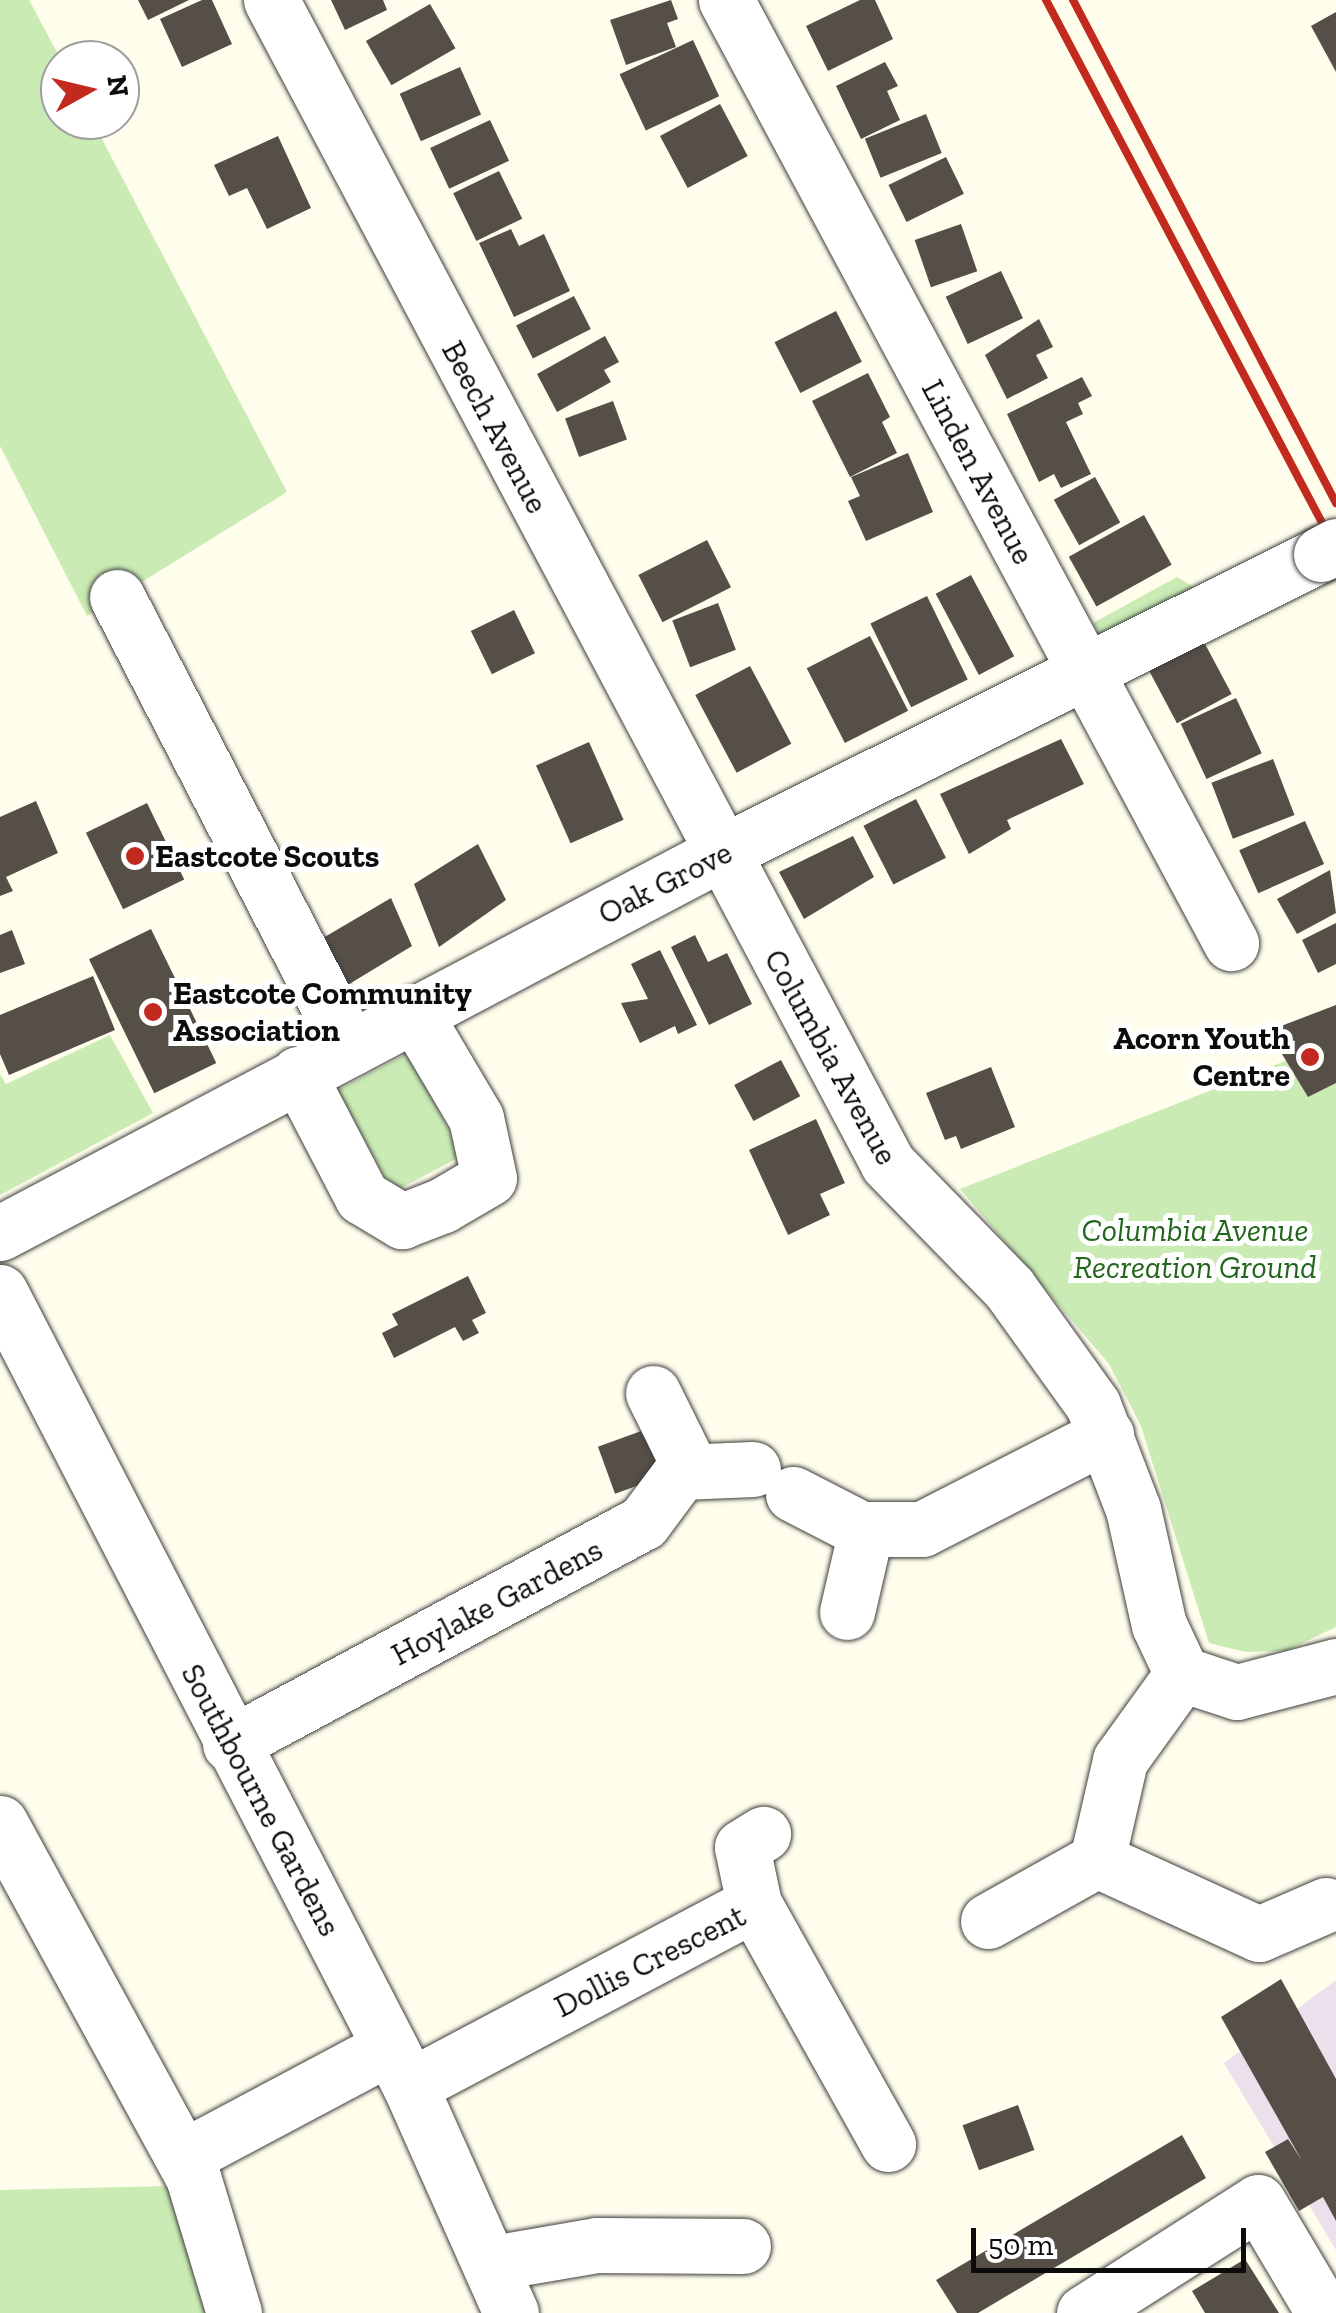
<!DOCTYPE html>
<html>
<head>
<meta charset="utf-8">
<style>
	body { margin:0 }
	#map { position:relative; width:1336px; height:2313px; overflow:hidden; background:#fffdeb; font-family:"Zilla Slab",serif }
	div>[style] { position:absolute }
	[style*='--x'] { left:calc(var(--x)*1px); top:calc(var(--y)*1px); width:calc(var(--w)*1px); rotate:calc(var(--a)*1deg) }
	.industrial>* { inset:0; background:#ece0ec }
	.green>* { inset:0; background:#caebb4; transform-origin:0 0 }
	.building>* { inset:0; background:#554f48; transform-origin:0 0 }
	.roads { filter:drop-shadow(0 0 2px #3f3f3f) drop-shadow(0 0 2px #3f3f3f) }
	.minor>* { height:55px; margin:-27.5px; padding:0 27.5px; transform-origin:27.5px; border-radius:27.5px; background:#fff }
	.rail>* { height:8px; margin:-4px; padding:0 4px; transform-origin:4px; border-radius:4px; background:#c22a1f }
	.bridges { filter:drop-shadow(0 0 2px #3f3f3f) drop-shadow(0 0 2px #3f3f3f) }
	.minor-bridge>* { height:55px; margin:-27.5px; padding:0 27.5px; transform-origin:27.5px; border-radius:27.5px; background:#fff }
	.dots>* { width:28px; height:28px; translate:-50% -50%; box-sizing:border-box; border:5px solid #fff; border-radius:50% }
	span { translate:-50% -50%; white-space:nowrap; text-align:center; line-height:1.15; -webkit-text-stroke:10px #fff; paint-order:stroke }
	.street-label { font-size:32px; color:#0c0c0c }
	.poi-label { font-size:32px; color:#0c0c0c; font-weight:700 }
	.left { translate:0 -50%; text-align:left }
	.right { translate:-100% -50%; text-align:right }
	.park-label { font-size:32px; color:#21661a; font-style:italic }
	.north { position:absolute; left:40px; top:40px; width:100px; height:100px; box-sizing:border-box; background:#fff; border:2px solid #9e9e9e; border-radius:50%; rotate:82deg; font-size:28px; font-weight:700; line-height:40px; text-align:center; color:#0c0c0c }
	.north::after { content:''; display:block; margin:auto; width:35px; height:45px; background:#c22a1f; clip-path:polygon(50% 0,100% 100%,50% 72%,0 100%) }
	.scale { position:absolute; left:971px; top:2228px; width:275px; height:45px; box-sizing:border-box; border:5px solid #0c0c0c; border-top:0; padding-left:12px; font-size:30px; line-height:35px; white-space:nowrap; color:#0c0c0c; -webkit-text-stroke:8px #fff; paint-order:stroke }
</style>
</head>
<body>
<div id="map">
	<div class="industrial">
		<i style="clip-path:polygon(1336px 1980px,1336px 2250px,1224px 2063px)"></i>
	</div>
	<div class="green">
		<i style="clip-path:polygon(0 0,29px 0,61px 60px,60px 120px,92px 120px,287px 492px,87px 616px,0 446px)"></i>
		<i style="clip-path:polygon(1177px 577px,1200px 591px,1106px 645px,1093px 623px)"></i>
		<i style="clip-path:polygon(110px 1035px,153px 1113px,0 1195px,0 1074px,6px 1084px)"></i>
		<i style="clip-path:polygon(1336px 1041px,1336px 1627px,1286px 1651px,1246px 1652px,1209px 1643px,1141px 1426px,1109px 1364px,960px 1189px)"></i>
		<i style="left:408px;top:1053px;width:116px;height:79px;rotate:62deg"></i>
		<i style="clip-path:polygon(169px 2186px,209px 2313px,0 2313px,0 2190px)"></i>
	</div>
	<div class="building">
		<i style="clip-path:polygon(138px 0,189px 0,148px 20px)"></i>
		<i style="clip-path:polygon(202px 0,212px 0,232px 44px,182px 67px,160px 19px)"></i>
		<i style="clip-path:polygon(331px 0,383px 0,387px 10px,345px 30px)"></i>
		<i style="clip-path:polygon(671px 0,678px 19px,667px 23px,676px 47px,626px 65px,610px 20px)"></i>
		<i style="clip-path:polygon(860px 0,875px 0,893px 39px,828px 71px,806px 26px)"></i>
		<i style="left:430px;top:4px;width:51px;height:74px;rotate:60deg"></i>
		<i style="clip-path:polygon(1336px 12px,1336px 72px,1311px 26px)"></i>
		<i style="left:693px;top:40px;width:62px;height:81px;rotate:65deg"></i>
		<i style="clip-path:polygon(885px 62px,898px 86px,887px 91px,900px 120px,861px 139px,836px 86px)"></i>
		<i style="left:460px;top:67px;width:52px;height:66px;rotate:66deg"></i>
		<i style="left:720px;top:104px;width:59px;height:68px;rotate:62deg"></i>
		<i style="left:926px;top:114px;width:42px;height:66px;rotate:68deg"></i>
		<i style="left:490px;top:120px;width:45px;height:66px;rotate:65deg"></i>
		<i style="clip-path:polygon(278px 136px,311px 208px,267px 229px,247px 188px,229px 196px,214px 165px)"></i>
		<i style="left:946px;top:157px;width:41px;height:64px;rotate:64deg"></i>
		<i style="left:499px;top:171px;width:53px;height:51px;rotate:64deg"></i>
		<i style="left:961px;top:224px;width:50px;height:49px;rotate:71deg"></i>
		<i style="clip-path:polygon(511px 229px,519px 246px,544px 234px,570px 291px,514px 317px,479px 243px)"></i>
		<i style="left:1001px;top:271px;width:52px;height:61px;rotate:65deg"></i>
		<i style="left:574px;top:296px;width:37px;height:65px;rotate:63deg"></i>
		<i style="left:836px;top:311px;width:57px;height:69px;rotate:63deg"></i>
		<i style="clip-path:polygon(1039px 319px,1053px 347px,1036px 355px,1048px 378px,1007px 399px,985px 355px)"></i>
		<i style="clip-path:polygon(605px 336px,619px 362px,604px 370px,611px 382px,557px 412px,537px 374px)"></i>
		<i style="clip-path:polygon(868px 373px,890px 417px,882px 422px,897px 453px,850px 477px,812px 401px)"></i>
		<i style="clip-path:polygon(1082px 377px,1092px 396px,1078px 403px,1083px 414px,1066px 422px,1091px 474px,1061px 488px,1054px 474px,1039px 482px,1007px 414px)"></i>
		<i style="left:613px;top:401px;width:41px;height:51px;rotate:70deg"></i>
		<i style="clip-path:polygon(908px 453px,933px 512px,866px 541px,848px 501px,860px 496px,851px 477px)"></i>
		<i style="left:1095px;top:477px;width:52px;height:47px;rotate:61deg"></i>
		<i style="left:1144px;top:515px;width:57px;height:86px;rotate:61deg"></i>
		<i style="left:707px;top:540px;width:53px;height:77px;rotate:63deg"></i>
		<i style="left:971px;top:575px;width:92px;height:40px;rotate:62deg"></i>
		<i style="left:927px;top:596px;width:93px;height:63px;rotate:64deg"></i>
		<i style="left:718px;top:603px;width:50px;height:49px;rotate:69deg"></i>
		<i style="left:514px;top:610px;width:48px;height:48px;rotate:64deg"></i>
		<i style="left:870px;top:636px;width:84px;height:71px;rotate:63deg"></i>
		<i style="left:1204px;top:642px;width:59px;height:62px;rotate:62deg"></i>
		<i style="left:750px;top:666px;width:88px;height:62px;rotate:62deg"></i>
		<i style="left:1236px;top:698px;width:61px;height:61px;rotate:65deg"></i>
		<i style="clip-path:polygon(1061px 739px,1084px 784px,1007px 820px,1011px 829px,969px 854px,940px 794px)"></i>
		<i style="left:589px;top:742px;width:85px;height:58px;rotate:66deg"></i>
		<i style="left:1273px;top:759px;width:60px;height:66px;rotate:69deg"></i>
		<i style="left:916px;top:799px;width:66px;height:59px;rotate:63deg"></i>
		<i style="clip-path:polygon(36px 801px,58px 853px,6px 877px,13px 891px,0 896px,0 817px)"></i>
		<i style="left:147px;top:803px;width:85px;height:68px;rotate:64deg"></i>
		<i style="left:1305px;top:821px;width:47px;height:72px;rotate:66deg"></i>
		<i style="clip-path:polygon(853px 836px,874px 877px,804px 919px,779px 872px)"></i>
		<i style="clip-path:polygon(478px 844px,506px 900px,439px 947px,414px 884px)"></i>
		<i style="clip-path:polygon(1330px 870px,1336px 913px,1297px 934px,1277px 899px)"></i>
		<i style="clip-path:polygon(391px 898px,412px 946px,346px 986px,323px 938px)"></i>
		<i style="clip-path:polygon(1336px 923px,1336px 964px,1318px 973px,1302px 940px)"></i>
		<i style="left:151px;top:929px;width:149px;height:69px;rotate:64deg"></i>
		<i style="clip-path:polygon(12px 930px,25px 964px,0 973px,0 935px)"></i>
		<i style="clip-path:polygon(695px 935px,708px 962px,727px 953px,752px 1004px,709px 1025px,671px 947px)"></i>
		<i style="clip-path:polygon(660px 950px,697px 1025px,678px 1034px,675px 1026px,640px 1043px,621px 1003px,648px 999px,631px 964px)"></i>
		<i style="clip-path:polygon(93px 976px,115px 1030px,9px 1075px,0 1054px,0 1015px)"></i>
		<i style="clip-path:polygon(1336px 1005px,1336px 1083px,1308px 1097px,1268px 1031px)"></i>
		<i style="left:781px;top:1060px;width:41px;height:53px;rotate:62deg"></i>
		<i style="clip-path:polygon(991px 1067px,1015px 1127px,961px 1149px,956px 1136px,945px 1140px,926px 1093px)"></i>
		<i style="clip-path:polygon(816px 1119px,845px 1183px,820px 1194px,830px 1215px,788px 1235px,749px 1150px)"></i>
		<i style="clip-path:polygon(468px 1276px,486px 1313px,472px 1320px,479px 1333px,463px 1341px,455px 1327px,394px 1358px,382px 1333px,398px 1325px,392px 1314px)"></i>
		<i style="left:644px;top:1430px;width:50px;height:49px;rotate:70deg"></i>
		<i style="clip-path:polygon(1281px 1979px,1336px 2079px,1336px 2221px,1323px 2197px,1299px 2211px,1265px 2152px,1288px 2139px,1302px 2161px,1221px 2017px)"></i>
		<i style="left:1018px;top:2105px;width:48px;height:59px;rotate:70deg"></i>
		<i style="clip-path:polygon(1182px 2135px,1206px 2178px,978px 2313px,957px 2313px,936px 2280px)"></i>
		<i style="clip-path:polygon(1245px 2259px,1279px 2313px,1205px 2313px,1192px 2291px)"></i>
	</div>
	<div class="roads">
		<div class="minor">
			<i style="--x:271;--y:0;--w:1317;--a:62.07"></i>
			<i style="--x:888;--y:1164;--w:173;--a:45.7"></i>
			<i style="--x:1009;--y:1288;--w:144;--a:54.3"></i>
			<i style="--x:1093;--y:1405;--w:111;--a:69"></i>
			<i style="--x:1133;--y:1509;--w:119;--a:77.4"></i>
			<i style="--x:1159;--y:1625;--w:54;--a:64.9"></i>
			<i style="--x:1182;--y:1674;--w:58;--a:18.1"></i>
			<i style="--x:1237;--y:1692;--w:102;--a:-14.7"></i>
			<i style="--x:726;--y:0;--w:1070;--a:61.83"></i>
			<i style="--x:117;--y:597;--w:508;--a:62.68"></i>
			<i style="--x:298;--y:1074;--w:139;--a:62.5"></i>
			<i style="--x:362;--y:1197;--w:47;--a:31"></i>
			<i style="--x:402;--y:1221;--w:44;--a:-21.3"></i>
			<i style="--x:443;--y:1205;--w:53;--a:-30.4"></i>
			<i style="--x:489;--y:1178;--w:61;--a:-102.2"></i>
			<i style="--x:476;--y:1118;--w:122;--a:-120.6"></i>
			<i style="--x:0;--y:1233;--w:813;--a:-27.79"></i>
			<i style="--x:719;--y:854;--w:673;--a:-26.49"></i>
			<i style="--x:0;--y:1292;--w:894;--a:62.69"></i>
			<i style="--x:410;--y:2086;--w:248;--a:66"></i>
			<i style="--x:653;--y:1393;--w:86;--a:63.7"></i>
			<i style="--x:793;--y:1494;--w:76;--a:27.2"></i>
			<i style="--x:861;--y:1529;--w:61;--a:0"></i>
			<i style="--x:922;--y:1529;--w:207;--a:-27.1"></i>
			<i style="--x:847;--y:1612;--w:84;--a:-77"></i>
			<i style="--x:230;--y:1744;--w:468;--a:-28.2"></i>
			<i style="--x:643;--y:1523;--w:64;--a:-53.3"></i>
			<i style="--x:681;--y:1472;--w:72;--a:-2.4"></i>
			<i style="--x:0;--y:1823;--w:403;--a:61.4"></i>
			<i style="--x:193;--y:2177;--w:142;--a:73.2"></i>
			<i style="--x:1097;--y:1860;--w:178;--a:24.6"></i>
			<i style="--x:1259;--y:1934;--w:73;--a:-23.4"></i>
			<i style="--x:754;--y:1904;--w:58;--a:-101.9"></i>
			<i style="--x:742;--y:1847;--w:25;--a:-32"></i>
			<i style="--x:988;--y:1921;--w:125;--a:-29.2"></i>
			<i style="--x:1097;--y:1860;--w:103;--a:-77"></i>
			<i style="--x:1120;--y:1760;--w:106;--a:-54.2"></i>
			<i style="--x:410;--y:2086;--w:389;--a:-27.9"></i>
			<i style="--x:754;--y:1904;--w:275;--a:60.8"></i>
			<i style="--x:183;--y:2157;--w:234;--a:-28"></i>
			<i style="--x:492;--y:2263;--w:107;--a:-9.7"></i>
			<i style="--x:597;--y:2245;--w:146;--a:0.4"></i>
			<i style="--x:1084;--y:2313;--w:206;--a:-32.5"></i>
			<i style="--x:1258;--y:2202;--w:129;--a:59.3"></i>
		</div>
	</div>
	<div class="rail">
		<i style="--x:1046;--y:0;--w:621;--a:62.16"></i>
		<i style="--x:1073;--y:0;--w:568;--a:62.4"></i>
	</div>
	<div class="bridges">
		<div class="minor-bridge">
			<i style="--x:1321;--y:554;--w:17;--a:-28"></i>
		</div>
	</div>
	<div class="dots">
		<i style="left:135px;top:856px;background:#c22a1f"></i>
		<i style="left:153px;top:1012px;background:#c22a1f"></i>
		<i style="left:1310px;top:1057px;background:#c22a1f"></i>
	</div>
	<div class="street-label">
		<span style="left:495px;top:427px;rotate:62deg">Beech Avenue</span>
		<span style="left:978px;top:472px;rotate:62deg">Linden Avenue</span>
		<span style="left:665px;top:883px;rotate:-27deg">Oak Grove</span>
		<span style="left:831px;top:1057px;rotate:61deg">Columbia Avenue</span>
		<span style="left:497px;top:1602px;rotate:-28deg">Hoylake Gardens</span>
		<span style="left:261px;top:1800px;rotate:62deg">Southbourne Gardens</span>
		<span style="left:650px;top:1961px;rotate:-27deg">Dollis Crescent</span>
	</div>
	<div class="poi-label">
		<span class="left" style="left:155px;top:856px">Eastcote Scouts</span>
		<span class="left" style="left:173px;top:1012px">Eastcote Community<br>Association</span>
		<span class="right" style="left:1290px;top:1057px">Acorn Youth<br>Centre</span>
	</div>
	<div class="park-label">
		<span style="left:1195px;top:1249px">Columbia Avenue<br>Recreation Ground</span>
	</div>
	<div class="north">N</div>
	<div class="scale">50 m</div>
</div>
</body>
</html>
